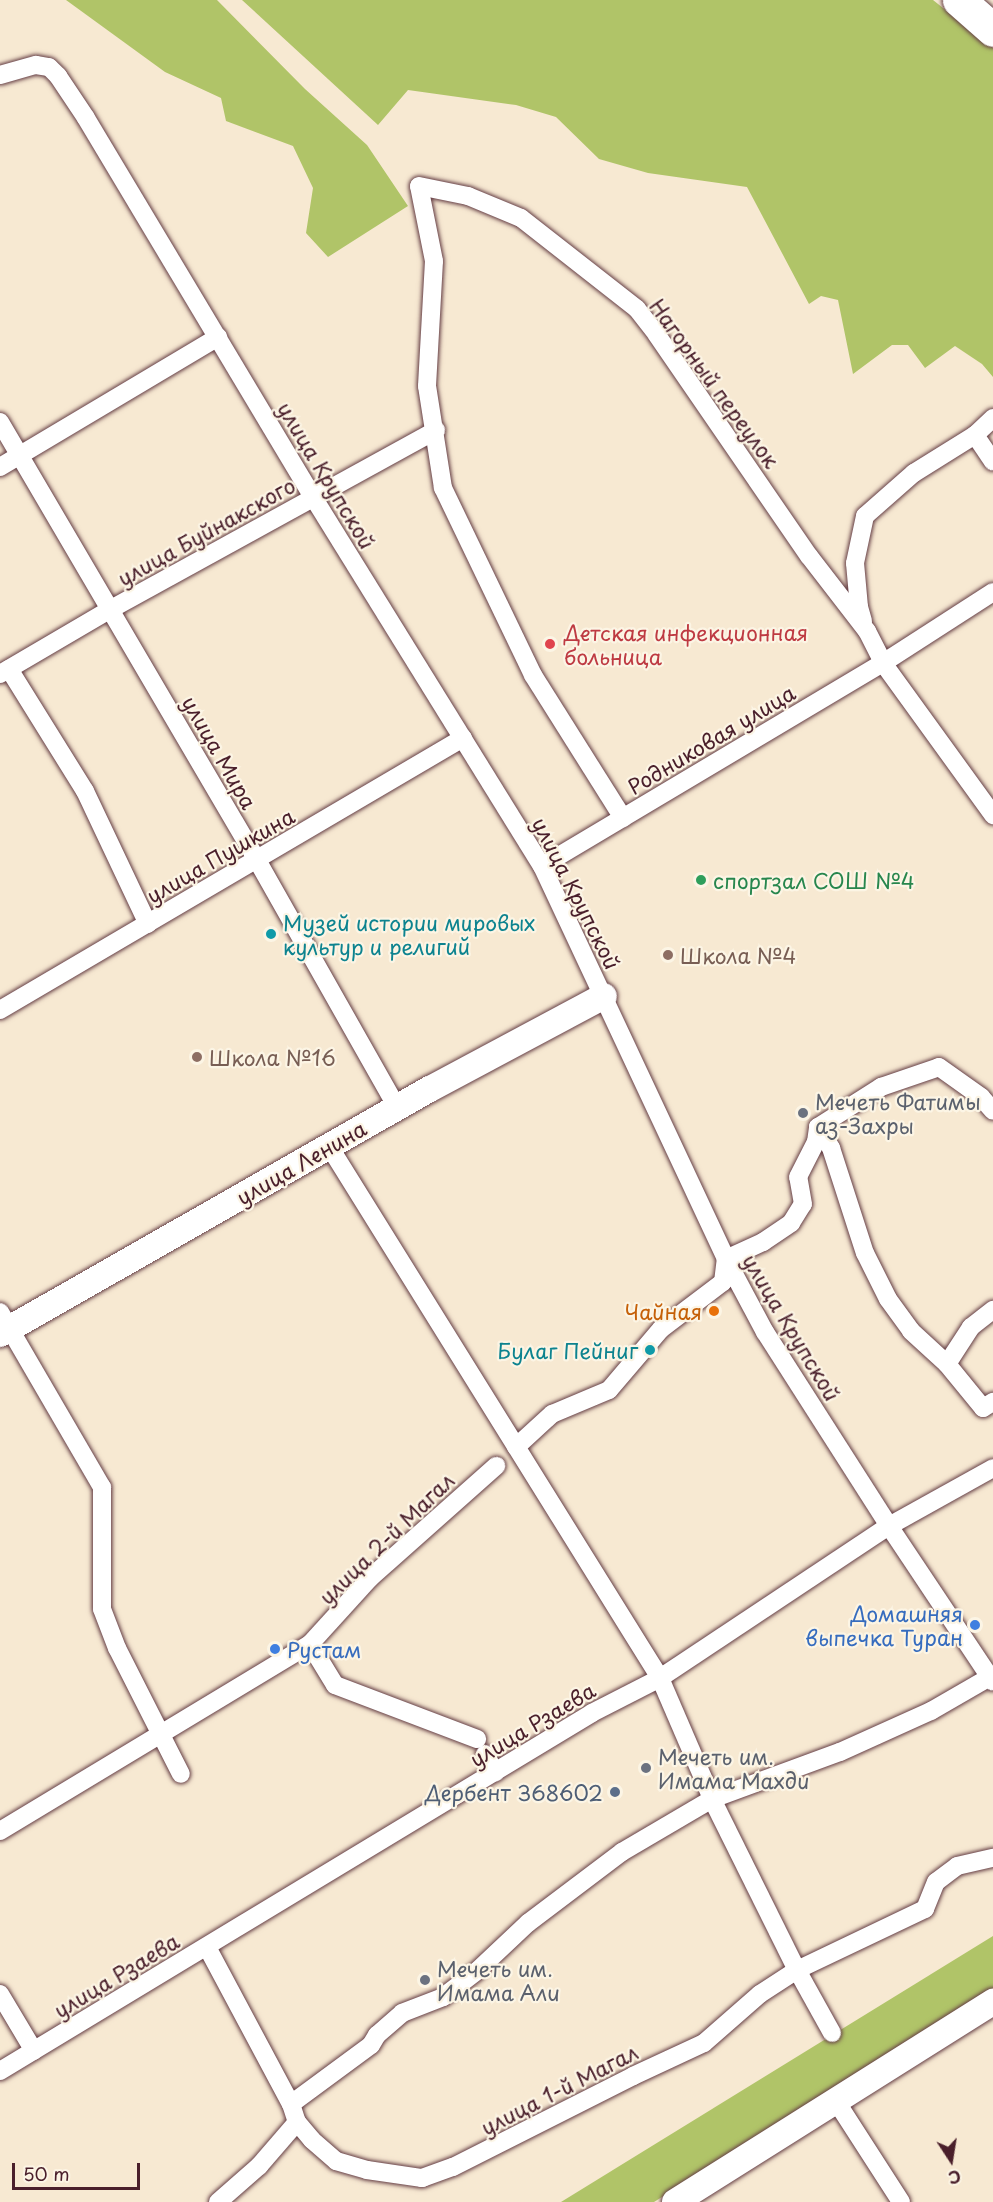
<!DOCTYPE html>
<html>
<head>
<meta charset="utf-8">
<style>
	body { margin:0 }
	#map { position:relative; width:993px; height:2202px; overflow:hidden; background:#f7e9d2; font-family:"Playpen Sans",sans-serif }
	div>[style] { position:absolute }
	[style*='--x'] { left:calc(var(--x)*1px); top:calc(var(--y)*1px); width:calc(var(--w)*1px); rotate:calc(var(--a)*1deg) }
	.green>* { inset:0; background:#b0c468 }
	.roads { filter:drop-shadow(0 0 2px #643d44) drop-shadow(0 0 2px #643d44) }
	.street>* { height:18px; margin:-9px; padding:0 9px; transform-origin:9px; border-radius:9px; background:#fff }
	.secondary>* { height:26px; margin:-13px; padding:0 13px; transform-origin:13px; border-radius:13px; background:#fff }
	.highway>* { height:33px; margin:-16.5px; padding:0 16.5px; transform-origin:16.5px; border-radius:16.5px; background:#fff }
	.dots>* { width:16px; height:16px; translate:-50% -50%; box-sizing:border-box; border:3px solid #fcf5e5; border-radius:50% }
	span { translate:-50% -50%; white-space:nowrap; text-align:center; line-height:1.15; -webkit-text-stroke:4.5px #fcf5e5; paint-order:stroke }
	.street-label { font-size:21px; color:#4a1f2b }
	.health-label { font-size:21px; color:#be3a42 }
	.left { translate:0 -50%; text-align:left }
	.leisure-label { font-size:21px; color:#27864d }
	.culture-label { font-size:21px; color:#0d838f }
	.right { translate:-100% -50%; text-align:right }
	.education-label { font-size:21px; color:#785e54 }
	.worship-label { font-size:21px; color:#5b616d }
	.food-label { font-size:21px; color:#c56008 }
	.shop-label { font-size:21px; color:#366cbe }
	.service-label { font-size:21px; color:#4e5e75 }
	.north { position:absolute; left:921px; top:2130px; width:60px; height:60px; -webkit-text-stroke:4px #fcf5e5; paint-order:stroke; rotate:168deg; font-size:16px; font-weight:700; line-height:24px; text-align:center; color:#4a1f2b }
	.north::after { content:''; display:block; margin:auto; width:21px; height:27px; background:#4a1f2b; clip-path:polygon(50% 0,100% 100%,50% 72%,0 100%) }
	.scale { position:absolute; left:12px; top:2163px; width:128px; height:27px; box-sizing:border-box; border:3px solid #4a1f2b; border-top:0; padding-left:8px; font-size:18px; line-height:21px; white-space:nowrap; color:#4a1f2b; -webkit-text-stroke:4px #fcf5e5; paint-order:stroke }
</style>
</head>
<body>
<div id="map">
	<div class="green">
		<i style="clip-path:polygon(66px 0,217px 0,305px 89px,367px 145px,408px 206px,328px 257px,306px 233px,313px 188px,293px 146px,226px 121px,221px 98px,165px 72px)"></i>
		<i style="clip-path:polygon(242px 0,933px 0,993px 48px,993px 377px,982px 364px,955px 346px,925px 368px,908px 345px,892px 345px,853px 374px,838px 300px,821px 296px,809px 304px,747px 187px,648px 173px,599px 159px,556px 117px,516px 105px,408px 90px,378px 125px)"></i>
		<i style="clip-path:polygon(993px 1936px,993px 1989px,654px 2202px,561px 2202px)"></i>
	</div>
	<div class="roads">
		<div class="street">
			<i style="--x:0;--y:75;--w:37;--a:-16"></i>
			<i style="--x:36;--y:65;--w:13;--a:9"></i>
			<i style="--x:49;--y:67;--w:13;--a:45"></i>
			<i style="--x:58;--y:76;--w:50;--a:56.3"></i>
			<i style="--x:86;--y:118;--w:442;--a:59.1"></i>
			<i style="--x:313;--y:497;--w:434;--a:58.2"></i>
			<i style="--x:542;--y:866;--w:434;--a:64.9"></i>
			<i style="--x:726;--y:1259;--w:83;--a:61.9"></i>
			<i style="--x:765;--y:1332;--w:230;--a:57.4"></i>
			<i style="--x:889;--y:1526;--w:187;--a:56.3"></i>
			<i style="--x:0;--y:422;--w:508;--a:59.6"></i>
			<i style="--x:257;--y:860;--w:284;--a:60.5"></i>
			<i style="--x:975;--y:435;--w:32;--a:56"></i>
			<i style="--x:0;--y:467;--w:254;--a:-30.8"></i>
			<i style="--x:863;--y:621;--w:15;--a:-106"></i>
			<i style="--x:859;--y:607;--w:44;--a:-95.2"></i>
			<i style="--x:855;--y:563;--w:48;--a:-78"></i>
			<i style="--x:865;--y:516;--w:65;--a:-41.3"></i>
			<i style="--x:914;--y:473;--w:72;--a:-31.9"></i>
			<i style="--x:975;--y:435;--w:25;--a:-43"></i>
			<i style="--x:9;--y:669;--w:144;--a:58.1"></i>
			<i style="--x:85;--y:791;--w:147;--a:64.7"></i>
			<i style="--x:0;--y:674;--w:129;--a:-30.4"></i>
			<i style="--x:111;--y:609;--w:371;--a:-28.8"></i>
			<i style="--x:623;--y:818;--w:169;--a:-122.2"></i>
			<i style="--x:533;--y:675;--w:208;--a:-115.7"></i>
			<i style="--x:443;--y:488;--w:103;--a:-98.9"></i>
			<i style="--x:427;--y:386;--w:125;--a:-86.8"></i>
			<i style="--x:434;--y:261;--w:76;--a:-101.3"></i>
			<i style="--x:419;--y:186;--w:50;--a:11.5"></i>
			<i style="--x:468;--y:196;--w:57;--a:22.5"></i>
			<i style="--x:521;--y:218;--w:147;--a:38.1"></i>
			<i style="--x:637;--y:309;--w:33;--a:52"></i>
			<i style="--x:657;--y:335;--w:268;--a:55.5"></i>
			<i style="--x:809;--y:556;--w:95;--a:52.3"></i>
			<i style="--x:867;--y:631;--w:36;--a:63"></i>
			<i style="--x:883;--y:663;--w:188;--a:54.1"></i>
			<i style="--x:542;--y:866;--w:397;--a:-30.8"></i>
			<i style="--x:883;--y:663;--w:131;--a:-32.8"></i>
			<i style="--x:0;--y:1010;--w:537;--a:-30.43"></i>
			<i style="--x:818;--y:1127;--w:25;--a:58"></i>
			<i style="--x:831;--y:1148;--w:110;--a:72.1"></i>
			<i style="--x:865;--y:1253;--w:51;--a:63.4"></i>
			<i style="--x:888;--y:1299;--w:39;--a:54"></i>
			<i style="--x:911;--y:1331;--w:49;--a:42.5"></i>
			<i style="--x:947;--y:1364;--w:57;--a:50.7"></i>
			<i style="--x:983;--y:1408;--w:12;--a:-31"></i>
			<i style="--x:329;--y:1146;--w:627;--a:58.11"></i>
			<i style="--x:660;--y:1678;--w:132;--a:66.7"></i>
			<i style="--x:712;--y:1799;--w:191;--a:63.6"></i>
			<i style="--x:797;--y:1970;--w:72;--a:60.9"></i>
			<i style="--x:0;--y:1312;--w:203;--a:59.8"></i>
			<i style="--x:102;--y:1487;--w:122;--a:90"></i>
			<i style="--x:102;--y:1609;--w:42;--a:69"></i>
			<i style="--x:117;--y:1648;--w:141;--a:63.1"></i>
			<i style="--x:947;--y:1364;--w:44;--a:-57"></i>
			<i style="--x:971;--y:1327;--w:28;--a:-38"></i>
			<i style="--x:516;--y:1447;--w:49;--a:-42.5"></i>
			<i style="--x:552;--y:1414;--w:62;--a:-22.8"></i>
			<i style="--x:609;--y:1390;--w:80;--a:-49.6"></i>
			<i style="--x:661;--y:1329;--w:78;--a:-37.2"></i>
			<i style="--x:723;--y:1282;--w:23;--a:-83"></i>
			<i style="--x:726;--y:1259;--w:41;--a:-24.7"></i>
			<i style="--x:763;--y:1242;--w:34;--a:-34"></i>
			<i style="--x:791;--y:1223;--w:22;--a:-58"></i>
			<i style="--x:803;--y:1204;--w:27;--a:-100"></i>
			<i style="--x:798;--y:1177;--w:39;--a:-63"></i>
			<i style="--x:816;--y:1142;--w:15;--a:-82"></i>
			<i style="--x:818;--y:1127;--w:75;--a:-32.4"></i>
			<i style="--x:881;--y:1087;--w:61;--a:-19"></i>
			<i style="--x:939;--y:1067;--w:52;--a:35.5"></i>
			<i style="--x:981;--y:1097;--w:18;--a:49"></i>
			<i style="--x:310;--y:1644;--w:48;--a:58.6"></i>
			<i style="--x:335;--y:1685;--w:152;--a:20.8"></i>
			<i style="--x:485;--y:1754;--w:21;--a:61"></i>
			<i style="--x:0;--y:1831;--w:362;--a:-31.1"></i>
			<i style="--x:310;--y:1644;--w:89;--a:-47.7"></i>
			<i style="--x:370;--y:1578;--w:169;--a:-41.6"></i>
			<i style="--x:207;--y:1947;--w:178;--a:61.9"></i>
			<i style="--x:291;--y:2104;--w:19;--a:72"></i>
			<i style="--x:297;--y:2122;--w:23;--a:50"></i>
			<i style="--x:312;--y:2140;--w:32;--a:41"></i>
			<i style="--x:336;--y:2161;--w:32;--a:16"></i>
			<i style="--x:367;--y:2170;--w:56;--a:8.3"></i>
			<i style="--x:422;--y:2178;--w:33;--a:-20"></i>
			<i style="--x:453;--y:2167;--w:202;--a:-26.8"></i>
			<i style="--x:633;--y:2076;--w:78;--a:-24.9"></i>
			<i style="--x:704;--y:2043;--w:74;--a:-41.2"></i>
			<i style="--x:760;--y:1994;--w:44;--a:-33"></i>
			<i style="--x:797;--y:1970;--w:142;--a:-25.5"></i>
			<i style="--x:925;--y:1909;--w:29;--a:-68"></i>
			<i style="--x:936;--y:1882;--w:26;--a:-37"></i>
			<i style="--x:957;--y:1866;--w:37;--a:-13"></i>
			<i style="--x:0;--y:1994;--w:66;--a:59.2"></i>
			<i style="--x:0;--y:2071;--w:692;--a:-31.16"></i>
			<i style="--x:592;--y:1713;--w:76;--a:-27.2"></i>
			<i style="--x:660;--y:1678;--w:275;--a:-33.6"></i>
			<i style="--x:889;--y:1526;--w:119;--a:-29.1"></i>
			<i style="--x:836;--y:2101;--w:120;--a:57.2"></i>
			<i style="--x:291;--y:2104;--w:99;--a:-36.4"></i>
			<i style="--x:371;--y:2045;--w:12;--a:-59"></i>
			<i style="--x:377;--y:2035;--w:33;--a:-41"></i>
			<i style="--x:402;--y:2013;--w:44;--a:-21.3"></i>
			<i style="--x:443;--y:1997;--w:43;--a:-37.4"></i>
			<i style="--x:477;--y:1971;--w:70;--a:-43.3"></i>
			<i style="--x:528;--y:1923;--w:118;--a:-37.1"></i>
			<i style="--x:622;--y:1852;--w:104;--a:-30.5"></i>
			<i style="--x:712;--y:1799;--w:136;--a:-20.2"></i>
			<i style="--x:840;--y:1752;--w:100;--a:-24.3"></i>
			<i style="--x:931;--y:1711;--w:68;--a:-30"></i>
			<i style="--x:218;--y:2202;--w:55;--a:-41.3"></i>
			<i style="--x:259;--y:2166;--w:58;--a:-49.2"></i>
		</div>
		<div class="secondary">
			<i style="--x:0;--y:1334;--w:495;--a:-29.7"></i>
			<i style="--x:430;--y:1089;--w:197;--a:-28.1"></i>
			<i style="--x:675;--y:2202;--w:376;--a:-32.2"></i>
		</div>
		<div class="highway">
			<i style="--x:959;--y:0;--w:45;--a:41.4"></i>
		</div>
	</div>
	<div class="dots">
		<i style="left:550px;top:644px;background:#e0444e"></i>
		<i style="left:701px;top:880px;background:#2e9e5b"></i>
		<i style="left:271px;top:934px;background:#0f9aa8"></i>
		<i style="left:668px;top:955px;background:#8d6e63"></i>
		<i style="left:197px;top:1057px;background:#8d6e63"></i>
		<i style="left:803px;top:1113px;background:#6b7280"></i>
		<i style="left:714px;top:1311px;background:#e8710a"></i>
		<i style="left:650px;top:1350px;background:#0f9aa8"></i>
		<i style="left:975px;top:1625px;background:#3f7fe0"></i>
		<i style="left:275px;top:1649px;background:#3f7fe0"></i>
		<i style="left:646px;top:1768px;background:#6b7280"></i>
		<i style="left:615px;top:1792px;background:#5c6f8a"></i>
		<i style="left:425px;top:1980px;background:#6b7280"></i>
	</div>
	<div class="street-label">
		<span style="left:715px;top:383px;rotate:54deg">Нагорный переулок</span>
		<span style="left:327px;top:475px;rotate:59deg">улица Крупской</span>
		<span style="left:206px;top:531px;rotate:-29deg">улица Буйнакского</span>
		<span style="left:711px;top:739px;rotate:-31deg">Родниковая улица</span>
		<span style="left:220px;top:752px;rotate:60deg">улица Мира</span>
		<span style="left:220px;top:855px;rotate:-30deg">улица Пушкина</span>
		<span style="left:577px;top:893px;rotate:63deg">улица Крупской</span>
		<span style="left:301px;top:1162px;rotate:-30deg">улица Ленина</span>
		<span style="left:792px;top:1327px;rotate:59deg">улица Крупской</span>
		<span style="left:386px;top:1538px;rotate:-44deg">улица 2-й Магал</span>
		<span style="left:532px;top:1724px;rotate:-31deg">улица Рзаева</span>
		<span style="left:116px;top:1975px;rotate:-31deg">улица Рзаева</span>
		<span style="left:559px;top:2089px;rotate:-27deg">улица 1-й Магал</span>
	</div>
	<div class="health-label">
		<span class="left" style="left:564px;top:644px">Детская инфекционная<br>больница</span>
	</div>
	<div class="leisure-label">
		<span class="left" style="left:713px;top:880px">спортзал СОШ №4</span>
	</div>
	<div class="culture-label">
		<span class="left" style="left:283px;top:934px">Музей истории мировых<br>культур и религий</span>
		<span class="right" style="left:638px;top:1350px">Булаг Пейниг</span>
	</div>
	<div class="education-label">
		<span class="left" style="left:680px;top:955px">Школа №4</span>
		<span class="left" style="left:209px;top:1057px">Школа №16</span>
	</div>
	<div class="worship-label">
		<span class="left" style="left:815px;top:1113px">Мечеть Фатимы<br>аз-Захры</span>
		<span class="left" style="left:658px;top:1768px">Мечеть им.<br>Имама Махди</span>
		<span class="left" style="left:437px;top:1980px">Мечеть им.<br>Имама Али</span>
	</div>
	<div class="food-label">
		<span class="right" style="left:702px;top:1311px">Чайная</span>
	</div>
	<div class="shop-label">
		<span class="right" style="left:963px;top:1625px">Домашняя<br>выпечка Туран</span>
		<span class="left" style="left:287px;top:1649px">Рустам</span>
	</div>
	<div class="service-label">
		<span class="right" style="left:603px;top:1792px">Дербент 368602</span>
	</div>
	<div class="north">С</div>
	<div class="scale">50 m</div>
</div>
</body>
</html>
